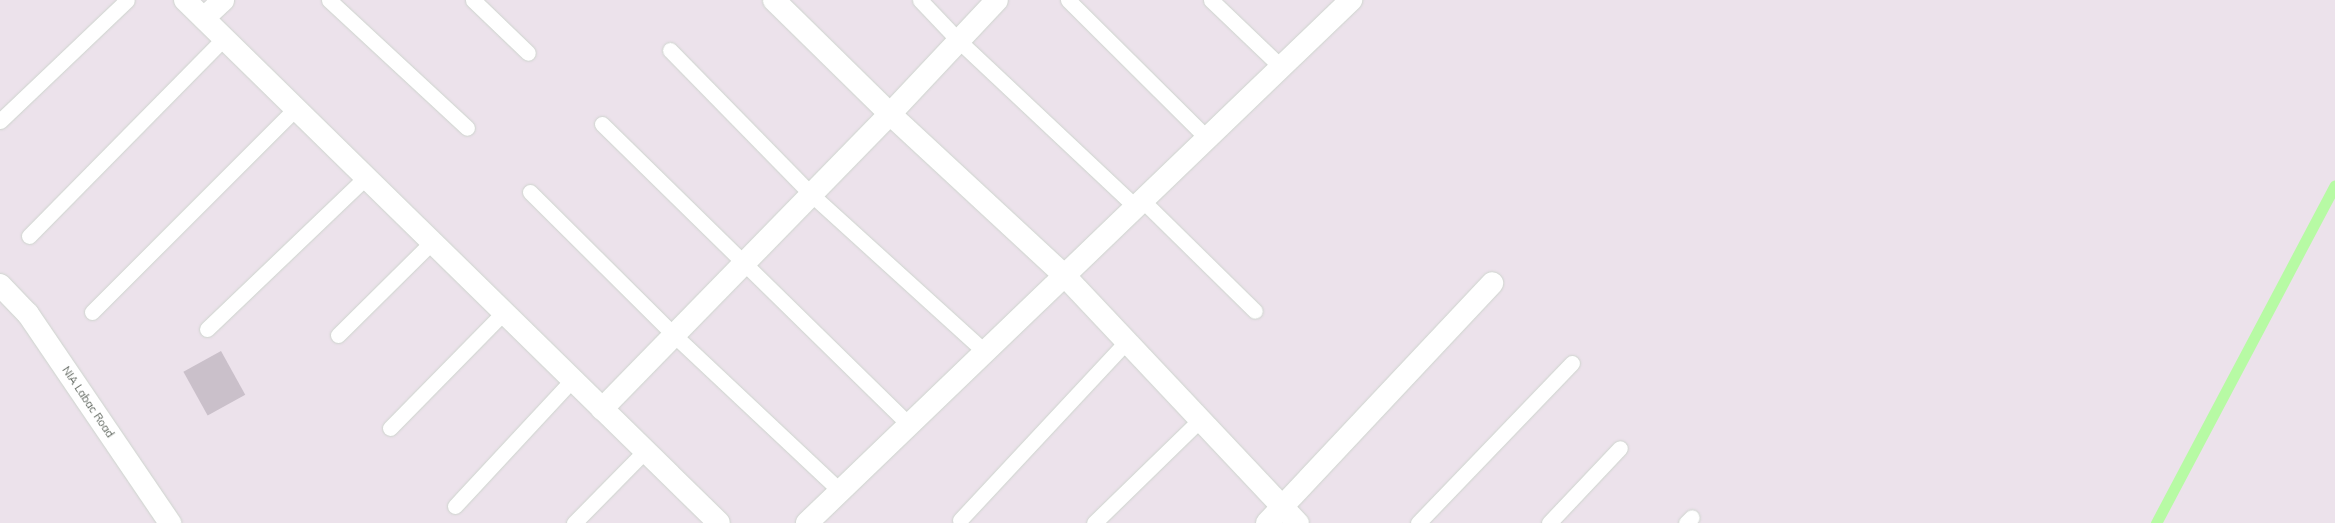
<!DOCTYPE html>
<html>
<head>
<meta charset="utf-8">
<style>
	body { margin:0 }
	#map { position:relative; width:2335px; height:523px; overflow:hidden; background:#ece2eb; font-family:Mulish,sans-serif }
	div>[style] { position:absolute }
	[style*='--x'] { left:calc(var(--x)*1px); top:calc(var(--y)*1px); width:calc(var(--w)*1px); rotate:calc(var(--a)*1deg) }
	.stream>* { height:11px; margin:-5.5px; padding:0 5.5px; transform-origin:5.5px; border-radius:5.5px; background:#b7faa4 }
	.building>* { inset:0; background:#cac0ca; transform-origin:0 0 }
	.roads { filter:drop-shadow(0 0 1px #cdd4cd) drop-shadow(0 0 1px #cdd4cd) }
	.service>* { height:15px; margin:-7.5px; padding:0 7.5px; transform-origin:7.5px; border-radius:7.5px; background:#fff }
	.minor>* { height:22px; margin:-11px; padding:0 11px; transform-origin:11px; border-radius:11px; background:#fff }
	span { translate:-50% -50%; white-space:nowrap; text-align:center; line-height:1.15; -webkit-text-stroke:4px #fff; paint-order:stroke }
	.street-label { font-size:11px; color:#5b625a }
</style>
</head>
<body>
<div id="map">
	<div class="stream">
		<i style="--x:2156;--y:523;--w:382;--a:-62.1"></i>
	</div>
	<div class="building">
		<i style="left:221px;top:351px;width:50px;height:43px;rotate:61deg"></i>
	</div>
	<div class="roads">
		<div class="service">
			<i style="--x:329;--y:0;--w:188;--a:42.8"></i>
			<i style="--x:473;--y:0;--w:76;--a:43.9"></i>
			<i style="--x:920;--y:0;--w:57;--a:46.4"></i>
			<i style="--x:959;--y:41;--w:241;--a:43.2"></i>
			<i style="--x:1068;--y:0;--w:196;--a:44.8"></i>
			<i style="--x:1211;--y:0;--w:97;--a:43.7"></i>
			<i style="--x:670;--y:50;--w:203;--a:45.6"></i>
			<i style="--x:812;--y:195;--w:232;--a:42.2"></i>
			<i style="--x:0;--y:121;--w:175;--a:-43.6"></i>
			<i style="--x:602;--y:124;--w:430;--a:44.4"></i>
			<i style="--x:530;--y:192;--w:203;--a:44.8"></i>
			<i style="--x:674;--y:335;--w:228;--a:43.2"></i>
			<i style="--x:1142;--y:200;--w:158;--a:44.5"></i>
			<i style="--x:29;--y:236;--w:278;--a:-45.4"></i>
			<i style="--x:92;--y:312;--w:288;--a:-45"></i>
			<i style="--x:207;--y:329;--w:220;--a:-43.7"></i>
			<i style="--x:338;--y:335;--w:132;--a:-44.7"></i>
			<i style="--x:390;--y:428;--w:163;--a:-45.5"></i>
			<i style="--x:455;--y:506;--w:172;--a:-47.1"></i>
			<i style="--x:960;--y:520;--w:245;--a:-47"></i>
			<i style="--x:574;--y:523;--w:101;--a:-45.4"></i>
			<i style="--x:1094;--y:523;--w:146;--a:-44.2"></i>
			<i style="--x:1418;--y:523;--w:222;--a:-46.1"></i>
			<i style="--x:1549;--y:523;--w:103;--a:-46.6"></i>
			<i style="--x:1686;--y:523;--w:8;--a:-45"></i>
		</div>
		<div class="minor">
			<i style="--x:185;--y:0;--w:747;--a:44.4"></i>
			<i style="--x:774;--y:0;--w:163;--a:44.5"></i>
			<i style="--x:890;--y:114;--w:237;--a:42.8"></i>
			<i style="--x:1064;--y:275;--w:341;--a:46.7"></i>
			<i style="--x:204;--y:18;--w:26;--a:-43"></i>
			<i style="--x:0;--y:285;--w:40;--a:46"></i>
			<i style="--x:28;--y:314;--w:253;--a:55.8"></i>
			<i style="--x:602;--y:409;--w:412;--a:-45.7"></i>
			<i style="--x:890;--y:114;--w:156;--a:-46.8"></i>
			<i style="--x:807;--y:523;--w:755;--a:-43.87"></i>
			<i style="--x:1267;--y:523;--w:329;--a:-46.8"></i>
		</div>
	</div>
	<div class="street-label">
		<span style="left:88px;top:402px;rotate:56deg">NIA Labac Road</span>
	</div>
</div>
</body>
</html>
